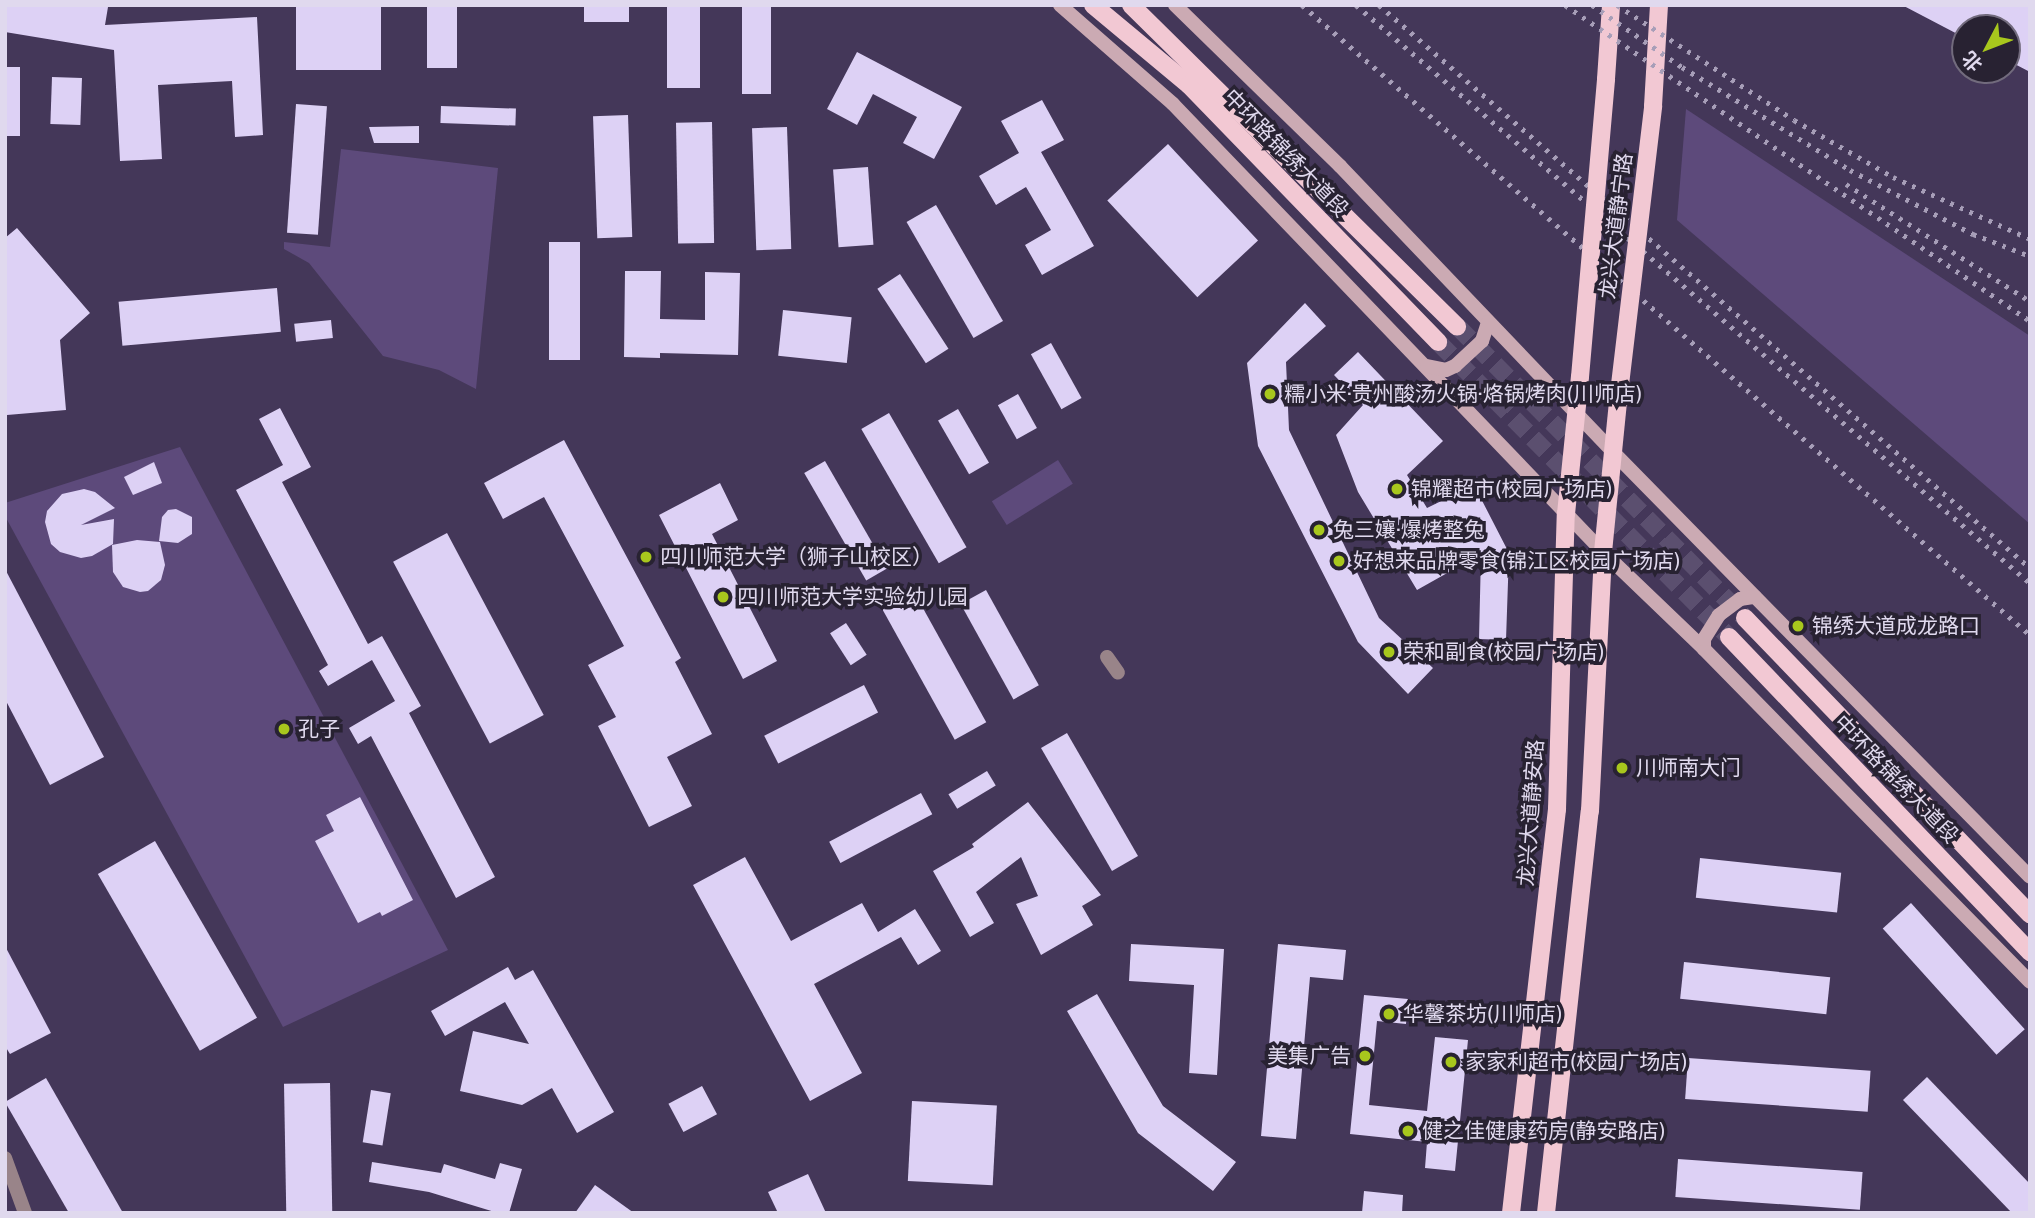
<!DOCTYPE html>
<html>
<head>
<meta charset="utf-8">
<style>
	body { margin:0 }
	#map { position:relative; width:2035px; height:1218px; overflow:hidden; background:#443759; font-family:"Public Sans","Noto Sans SC",sans-serif }
	div>[style] { position:absolute }
	[style*='--x'] { left:calc(var(--x)*1px); top:calc(var(--y)*1px); width:calc(var(--w)*1px); rotate:calc(var(--a)*1deg) }
	.green>* { inset:0; background:#5d4a7b; transform-origin:0 0 }
	.building>* { inset:0; background:#ddd1f5; transform-origin:0 0 }
	.primary-tunnel>* { height:18px; margin-top:-9px; transform-origin:0; background:repeating-linear-gradient(90deg,#5b4f6f 0 18px,transparent 0 27px) }
	.street>* { height:14px; margin:-7px; padding:0 7px; transform-origin:7px; border-radius:7px; background:#998489 }
	.secondary>* { height:14px; margin:-7px; padding:0 7px; transform-origin:7px; border-radius:7px; background:#cbaab3 }
	.primary>* { height:18px; margin:-9px; padding:0 9px; transform-origin:9px; border-radius:9px; background:#f2c8d3 }
	.rail>* { height:5px; margin-top:-2.5px; transform-origin:0; background:repeating-linear-gradient(90deg,#a79eb8 0 3.5px,transparent 0 10.5px) }
	.primary-bridge>* { height:18px; margin:-9px; padding:0 9px; transform-origin:9px; border-radius:9px; background:#f2c8d3 }
	.dots>* { width:19px; height:19px; translate:-50% -50%; box-sizing:border-box; border:4px solid #282232; border-radius:50% }
	span { translate:-50% -50%; white-space:nowrap; text-align:center; line-height:1.15; -webkit-text-stroke:7px #282232; paint-order:stroke }
	.street-label { font-size:21px; color:#e0d9ee }
	.poi-label { font-size:21px; color:#e0d9ee }
	.left { translate:0 -50%; text-align:left }
	.right { translate:-100% -50%; text-align:right }
	.frame { position:absolute; inset:0; border:7px solid #e0d9ee; pointer-events:none }
	.north { position:absolute; left:1951px; top:14px; width:70px; height:70px; box-sizing:border-box; background:#282232; border:2px solid #726b7d; border-radius:50%; rotate:228deg; font-size:19px; font-weight:700; line-height:28px; text-align:center; color:#e0d9ee }
	.north::after { content:''; display:block; margin:auto; width:24px; height:32px; background:#a8c71d; clip-path:polygon(50% 0,100% 100%,50% 72%,0 100%) }
</style>
</head>
<body>
<div id="map">
	<div class="green">
		<i style="clip-path:polygon(1686px 109px,2030px 336px,2030px 524px,1677px 220px)"></i>
		<i style="clip-path:polygon(341px 149px,498px 168px,476px 389px,439px 370px,383px 356px,309px 263px,284px 249px,284px 242px,330px 247px)"></i>
		<i style="clip-path:polygon(180px 447px,448px 950px,283px 1027px,5px 516px,5px 503px)"></i>
		<i style="left:1058px;top:460px;width:28px;height:78px;rotate:58deg"></i>
	</div>
	<div class="building">
		<i style="clip-path:polygon(5px 5px,108px 7px,105px 25px,257px 17px,263px 135px,235px 137px,232px 81px,158px 85px,162px 159px,120px 161px,114px 50px,5px 32px)"></i>
		<i style="left:296px;top:5px;width:85px;height:65px"></i>
		<i style="left:427px;top:5px;width:30px;height:63px"></i>
		<i style="left:584px;top:5px;width:45px;height:17px"></i>
		<i style="left:667px;top:5px;width:33px;height:83px"></i>
		<i style="left:742px;top:5px;width:29px;height:89px"></i>
		<i style="clip-path:polygon(1902px 5px,2030px 5px,2030px 72px,2007px 60px,2007px 28px,1965px 28px,1965px 38px)"></i>
		<i style="clip-path:polygon(857px 52px,962px 107px,934px 159px,903px 143px,917px 117px,873px 94px,857px 125px,827px 109px)"></i>
		<i style="left:5px;top:67px;width:15px;height:69px"></i>
		<i style="left:52px;top:77px;width:30px;height:47px;rotate:2deg"></i>
		<i style="clip-path:polygon(1042px 100px,1064px 140px,1041px 152px,1094px 246px,1042px 275px,1025px 245px,1051px 230px,1026px 187px,996px 205px,979px 176px,1019px 153px,1001px 121px)"></i>
		<i style="left:296px;top:104px;width:31px;height:129px;rotate:4deg"></i>
		<i style="left:441px;top:106px;width:75px;height:17px;rotate:2deg"></i>
		<i style="left:628px;top:115px;width:122px;height:35px;rotate:88deg"></i>
		<i style="left:712px;top:122px;width:121px;height:36px;rotate:89deg"></i>
		<i style="clip-path:polygon(419px 126px,419px 143px,374px 143px,369px 127px)"></i>
		<i style="left:787px;top:127px;width:122px;height:35px;rotate:88deg"></i>
		<i style="left:1168px;top:144px;width:132px;height:83px;rotate:47deg"></i>
		<i style="left:868px;top:167px;width:78px;height:35px;rotate:86deg"></i>
		<i style="left:936px;top:205px;width:134px;height:34px;rotate:60deg"></i>
		<i style="clip-path:polygon(17px 228px,90px 313px,60px 340px,66px 410px,7px 415px,5px 238px)"></i>
		<i style="left:549px;top:242px;width:31px;height:118px"></i>
		<i style="clip-path:polygon(625px 271px,661px 271px,660px 319px,705px 320px,705px 272px,740px 273px,738px 355px,660px 353px,660px 358px,624px 357px)"></i>
		<i style="left:900px;top:274px;width:89px;height:27px;rotate:57deg"></i>
		<i style="left:277px;top:288px;width:44px;height:159px;rotate:85deg"></i>
		<i style="clip-path:polygon(1305px 303px,1326px 326px,1286px 362px,1289px 430px,1379px 618px,1433px 668px,1408px 694px,1358px 642px,1258px 446px,1247px 363px)"></i>
		<i style="left:783px;top:310px;width:69px;height:46px;rotate:6deg"></i>
		<i style="left:331px;top:320px;width:18px;height:37px;rotate:84deg"></i>
		<i style="left:1051px;top:343px;width:63px;height:23px;rotate:61deg"></i>
		<i style="clip-path:polygon(1358px 352px,1443px 441px,1407px 475px,1427px 508px,1474px 485px,1509px 553px,1506px 640px,1479px 639px,1481px 554px,1417px 590px,1358px 492px,1336px 435px,1363px 405px,1334px 375px)"></i>
		<i style="left:1018px;top:394px;width:39px;height:23px;rotate:61deg"></i>
		<i style="clip-path:polygon(280px 408px,311px 467px,282px 482px,368px 644px,382px 636px,421px 706px,409px 713px,495px 877px,456px 898px,371px 736px,358px 744px,349px 728px,395px 701px,372px 660px,328px 686px,319px 671px,328px 665px,236px 490px,283px 465px,259px 419px)"></i>
		<i style="left:958px;top:409px;width:62px;height:23px;rotate:60deg"></i>
		<i style="left:889px;top:413px;width:155px;height:32px;rotate:60deg"></i>
		<i style="clip-path:polygon(564px 440px,681px 658px,675px 662px,712px 734px,667px 757px,692px 806px,649px 827px,598px 726px,616px 717px,588px 665px,624px 646px,544px 497px,503px 519px,484px 483px)"></i>
		<i style="left:825px;top:461px;width:124px;height:24px;rotate:60deg"></i>
		<i style="clip-path:polygon(154px 462px,162px 483px,133px 495px,124px 477px)"></i>
		<i style="clip-path:polygon(720px 483px,738px 520px,712px 534px,777px 661px,743px 679px,659px 515px)"></i>
		<i style="clip-path:polygon(84px 489px,95px 492px,115px 508px,81px 525px,114px 519px,113px 544px,92px 556px,81px 558px,60px 552px,51px 544px,45px 522px,47px 511px,62px 494px)"></i>
		<i style="clip-path:polygon(176px 509px,192px 517px,192px 534px,178px 543px,159px 541px,162px 517px,168px 510px)"></i>
		<i style="left:447px;top:533px;width:206px;height:61px;rotate:62deg"></i>
		<i style="clip-path:polygon(137px 540px,160px 542px,165px 565px,161px 580px,148px 591px,140px 592px,123px 587px,113px 572px,112px 545px)"></i>
		<i style="clip-path:polygon(5px 569px,104px 757px,50px 785px,5px 699px)"></i>
		<i style="left:986px;top:590px;width:109px;height:29px;rotate:61deg"></i>
		<i style="left:914px;top:592px;width:149px;height:36px;rotate:61deg"></i>
		<i style="left:846px;top:623px;width:38px;height:19px;rotate:57deg"></i>
		<i style="left:864px;top:685px;width:31px;height:112px;rotate:63deg"></i>
		<i style="left:1067px;top:733px;width:142px;height:30px;rotate:60deg"></i>
		<i style="left:987px;top:771px;width:17px;height:45px;rotate:59deg"></i>
		<i style="left:921px;top:793px;width:24px;height:104px;rotate:62deg"></i>
		<i style="clip-path:polygon(360px 797px,413px 900px,382px 916px,380px 912px,358px 923px,315px 841px,334px 831px,326px 815px)"></i>
		<i style="clip-path:polygon(1028px 802px,1101px 895px,1082px 906px,1093px 925px,1041px 955px,1016px 904px,1038px 896px,1021px 857px,976px 892px,994px 923px,970px 937px,933px 871px,974px 847px,972px 844px)"></i>
		<i style="left:155px;top:841px;width:204px;height:66px;rotate:60deg"></i>
		<i style="clip-path:polygon(745px 857px,791px 941px,862px 903px,878px 932px,915px 909px,941px 951px,918px 965px,901px 937px,814px 984px,862px 1073px,810px 1101px,693px 885px)"></i>
		<i style="left:1700px;top:858px;width:142px;height:40px;rotate:6deg"></i>
		<i style="left:1911px;top:903px;width:170px;height:38px;rotate:48deg"></i>
		<i style="clip-path:polygon(1131px 944px,1224px 949px,1217px 1075px,1189px 1073px,1194px 985px,1129px 981px)"></i>
		<i style="clip-path:polygon(1278px 944px,1346px 950px,1343px 980px,1310px 977px,1296px 1139px,1261px 1136px)"></i>
		<i style="clip-path:polygon(5px 946px,51px 1033px,10px 1054px,5px 1046px)"></i>
		<i style="left:1684px;top:962px;width:147px;height:37px;rotate:6deg"></i>
		<i style="clip-path:polygon(508px 967px,515px 980px,533px 970px,614px 1112px,577px 1133px,552px 1088px,522px 1105px,460px 1091px,473px 1031px,529px 1044px,505px 1002px,445px 1036px,431px 1011px)"></i>
		<i style="clip-path:polygon(1097px 994px,1163px 1106px,1236px 1162px,1213px 1191px,1138px 1133px,1067px 1011px)"></i>
		<i style="clip-path:polygon(1364px 995px,1408px 999px,1406px 1024px,1377px 1021px,1369px 1105px,1427px 1111px,1435px 1037px,1468px 1040px,1455px 1171px,1425px 1168px,1427px 1142px,1350px 1134px)"></i>
		<i style="left:1688px;top:1058px;width:183px;height:41px;rotate:4deg"></i>
		<i style="clip-path:polygon(1927px 1077px,2030px 1184px,2030px 1213px,2012px 1213px,1903px 1100px)"></i>
		<i style="clip-path:polygon(46px 1078px,123px 1213px,69px 1213px,5px 1102px)"></i>
		<i style="left:330px;top:1083px;width:130px;height:46px;rotate:89deg"></i>
		<i style="left:702px;top:1086px;width:32px;height:38px;rotate:62deg"></i>
		<i style="left:371px;top:1090px;width:20px;height:53px;rotate:9deg"></i>
		<i style="left:912px;top:1101px;width:85px;height:80px;rotate:3deg"></i>
		<i style="left:1678px;top:1159px;width:185px;height:38px;rotate:4deg"></i>
		<i style="clip-path:polygon(372px 1162px,441px 1173px,444px 1164px,495px 1179px,500px 1163px,522px 1169px,509px 1213px,498px 1213px,429px 1192px,369px 1182px)"></i>
		<i style="clip-path:polygon(808px 1174px,826px 1213px,778px 1213px,768px 1192px)"></i>
		<i style="clip-path:polygon(595px 1185px,634px 1213px,575px 1213px)"></i>
		<i style="clip-path:polygon(1364px 1191px,1403px 1195px,1402px 1213px,1362px 1213px)"></i>
	</div>
	<div class="primary-tunnel">
		<i style="--x:1457;--y:326;--w:410;--a:45.4"></i>
		<i style="--x:1438;--y:342;--w:414;--a:45.4"></i>
	</div>
	<div class="street">
		<i style="--x:1107;--y:657;--w:19;--a:55"></i>
		<i style="--x:5;--y:1158;--w:59;--a:70"></i>
	</div>
	<div class="secondary">
		<i style="--x:1060;--y:5;--w:150;--a:41.2"></i>
		<i style="--x:1173;--y:104;--w:621;--a:46.17"></i>
		<i style="--x:1603;--y:552;--w:140;--a:43.8"></i>
		<i style="--x:1704;--y:649;--w:466;--a:45.6"></i>
		<i style="--x:1175;--y:5;--w:231;--a:44.3"></i>
		<i style="--x:1340;--y:166;--w:395;--a:46.3"></i>
		<i style="--x:1613;--y:452;--w:595;--a:45.54"></i>
		<i style="--x:1427;--y:366;--w:19;--a:12"></i>
		<i style="--x:1446;--y:370;--w:10;--a:-24"></i>
		<i style="--x:1455;--y:366;--w:37;--a:-43"></i>
		<i style="--x:1482;--y:341;--w:20;--a:-72"></i>
		<i style="--x:1704;--y:649;--w:10;--a:-90"></i>
		<i style="--x:1704;--y:639;--w:28;--a:-58"></i>
		<i style="--x:1719;--y:615;--w:26;--a:-37"></i>
		<i style="--x:1740;--y:599;--w:15;--a:-8"></i>
	</div>
	<div class="primary">
		<i style="--x:1093;--y:5;--w:125;--a:39.8"></i>
		<i style="--x:1189;--y:85;--w:358;--a:45.9"></i>
		<i style="--x:1131;--y:5;--w:458;--a:44.6"></i>
		<i style="--x:1606;--y:79;--w:74;--a:-86.1"></i>
		<i style="--x:1653;--y:106;--w:101;--a:-86.6"></i>
		<i style="--x:1745;--y:618;--w:411;--a:46.1"></i>
		<i style="--x:1729;--y:637;--w:436;--a:46.3"></i>
		<i style="--x:1511;--y:1213;--w:407;--a:-83.5"></i>
		<i style="--x:1557;--y:809;--w:295;--a:-88.3"></i>
		<i style="--x:1566;--y:514;--w:138;--a:-84.2"></i>
		<i style="--x:1546;--y:1213;--w:404;--a:-83.8"></i>
		<i style="--x:1590;--y:811;--w:259;--a:-87.1"></i>
		<i style="--x:1603;--y:552;--w:160;--a:-84.3"></i>
	</div>
	<div class="rail">
		<i style="--x:1302;--y:5;--w:963;--a:40.87"></i>
		<i style="--x:1356;--y:5;--w:888;--a:40.62"></i>
		<i style="--x:1379;--y:5;--w:861;--a:40.85"></i>
		<i style="--x:1565;--y:5;--w:562;--a:34.2"></i>
		<i style="--x:1592;--y:5;--w:109;--a:34.6"></i>
		<i style="--x:1682;--y:67;--w:197;--a:31.5"></i>
		<i style="--x:1850;--y:170;--w:139;--a:27.5"></i>
		<i style="--x:1973;--y:234;--w:61;--a:21.1"></i>
		<i style="--x:1617;--y:5;--w:211;--a:33"></i>
		<i style="--x:1794;--y:120;--w:114;--a:29.9"></i>
		<i style="--x:1893;--y:177;--w:150;--a:24.3"></i>
		<i style="--x:1846;--y:184;--w:218;--a:32.5"></i>
	</div>
	<div class="primary-bridge">
		<i style="--x:1580;--y:377;--w:299;--a:-85"></i>
		<i style="--x:1619;--y:393;--w:289;--a:-83.2"></i>
	</div>
	<div class="dots">
		<i style="left:1270px;top:394px;background:#a8c71d"></i>
		<i style="left:1397px;top:489px;background:#a8c71d"></i>
		<i style="left:1319px;top:530px;background:#a8c71d"></i>
		<i style="left:646px;top:557px;background:#a8c71d"></i>
		<i style="left:1339px;top:561px;background:#a8c71d"></i>
		<i style="left:723px;top:597px;background:#a8c71d"></i>
		<i style="left:1798px;top:626px;background:#a8c71d"></i>
		<i style="left:1389px;top:652px;background:#a8c71d"></i>
		<i style="left:284px;top:729px;background:#a8c71d"></i>
		<i style="left:1622px;top:768px;background:#a8c71d"></i>
		<i style="left:1389px;top:1014px;background:#a8c71d"></i>
		<i style="left:1365px;top:1056px;background:#a8c71d"></i>
		<i style="left:1451px;top:1062px;background:#a8c71d"></i>
		<i style="left:1408px;top:1131px;background:#a8c71d"></i>
	</div>
	<div class="street-label">
		<span style="left:1286px;top:153px;rotate:46deg">中环路锦绣大道段</span>
		<span style="left:1616px;top:226px;rotate:-83deg">龙兴大道静宁路</span>
		<span style="left:1896px;top:779px;rotate:46deg">中环路锦绣大道段</span>
		<span style="left:1531px;top:813px;rotate:-86deg">龙兴大道静安路</span>
	</div>
	<div class="poi-label">
		<span class="left" style="left:1284px;top:394px">糯小米·贵州酸汤火锅·烙锅烤肉(川师店)</span>
		<span class="left" style="left:1411px;top:489px">锦耀超市(校园广场店)</span>
		<span class="left" style="left:1333px;top:530px">兔三孃·爆烤整兔</span>
		<span class="left" style="left:660px;top:557px">四川师范大学（狮子山校区）</span>
		<span class="left" style="left:1353px;top:561px">好想来品牌零食(锦江区校园广场店)</span>
		<span class="left" style="left:737px;top:597px">四川师范大学实验幼儿园</span>
		<span class="left" style="left:1812px;top:626px">锦绣大道成龙路口</span>
		<span class="left" style="left:1403px;top:652px">荣和副食(校园广场店)</span>
		<span class="left" style="left:298px;top:729px">孔子</span>
		<span class="left" style="left:1636px;top:768px">川师南大门</span>
		<span class="left" style="left:1403px;top:1014px">华馨茶坊(川师店)</span>
		<span class="right" style="left:1351px;top:1056px">美集广告</span>
		<span class="left" style="left:1465px;top:1062px">家家利超市(校园广场店)</span>
		<span class="left" style="left:1422px;top:1131px">健之佳健康药房(静安路店)</span>
	</div>
	<div class="frame"></div>
	<div class="north">北</div>
</div>
</body>
</html>
